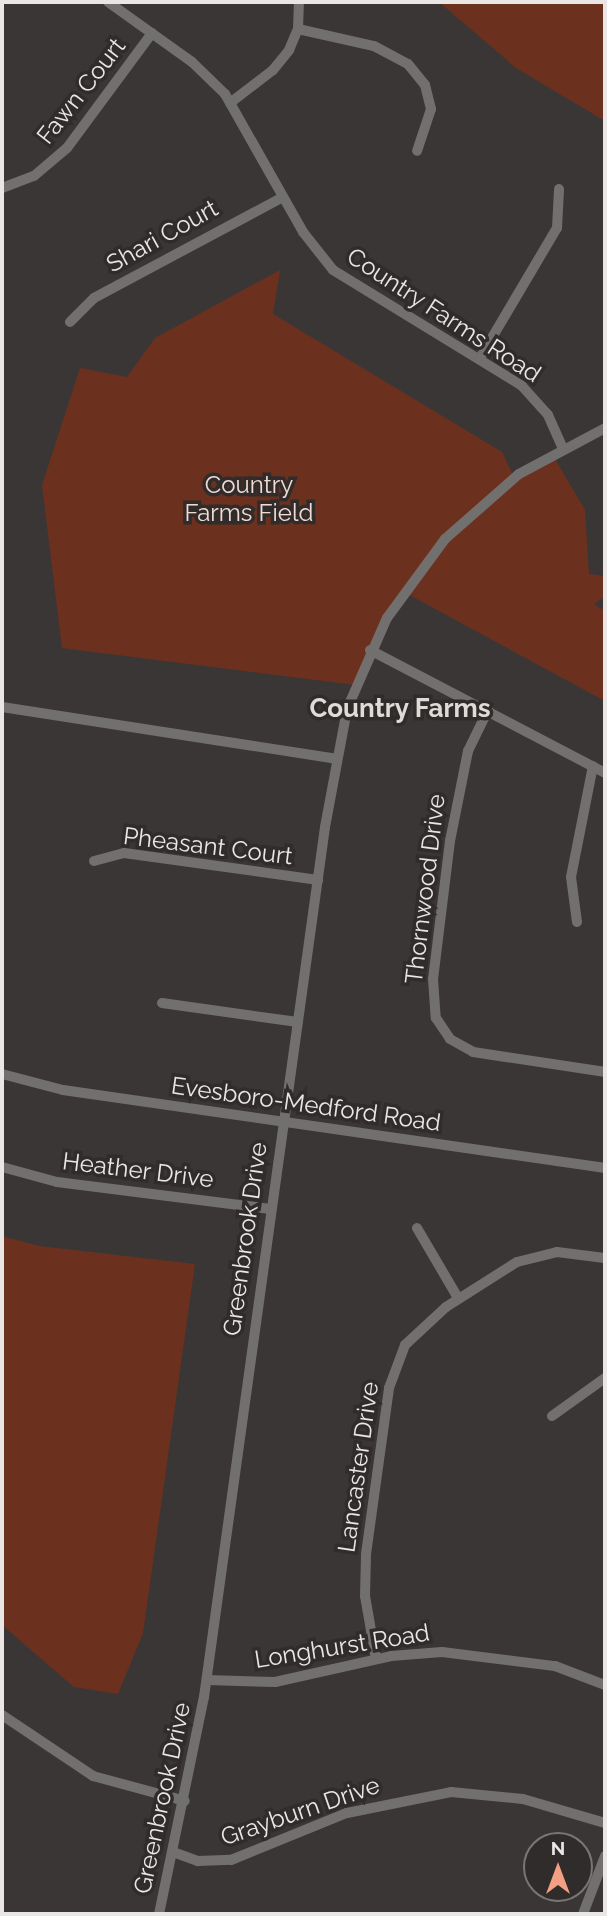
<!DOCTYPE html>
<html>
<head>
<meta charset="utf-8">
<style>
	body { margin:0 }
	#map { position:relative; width:607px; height:1916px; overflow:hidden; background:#3a3635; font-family:Raleway,sans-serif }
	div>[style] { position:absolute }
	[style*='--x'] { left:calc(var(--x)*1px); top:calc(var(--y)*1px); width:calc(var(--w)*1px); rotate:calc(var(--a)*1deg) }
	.green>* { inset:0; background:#6c311e }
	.minor>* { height:10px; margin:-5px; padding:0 5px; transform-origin:5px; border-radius:5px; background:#72706f }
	span { translate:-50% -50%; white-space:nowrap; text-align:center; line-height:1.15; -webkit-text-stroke:7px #302c2b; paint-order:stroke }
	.street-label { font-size:24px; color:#e9e6e5 }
	.park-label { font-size:24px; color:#f3dbd3 }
	.neighbourhood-label { font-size:26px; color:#dfdbd9; font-weight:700 }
	.frame { position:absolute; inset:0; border:4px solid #e9e6e5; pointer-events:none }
	.north { position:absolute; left:523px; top:1832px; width:70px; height:70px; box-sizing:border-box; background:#302c2b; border:2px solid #7a7675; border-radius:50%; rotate:0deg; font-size:19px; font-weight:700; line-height:28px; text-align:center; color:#e9e6e5 }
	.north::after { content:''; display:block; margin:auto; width:24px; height:32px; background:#f39f84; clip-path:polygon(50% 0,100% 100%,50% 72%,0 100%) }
</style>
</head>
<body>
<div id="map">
	<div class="green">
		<i style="clip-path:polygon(439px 2px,605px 2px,605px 121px,516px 68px)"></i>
		<i style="clip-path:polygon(280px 270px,273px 314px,502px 452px,514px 477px,555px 459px,585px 510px,589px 574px,605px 576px,605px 596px,594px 604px,605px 611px,605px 701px,404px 592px,356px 685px,62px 648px,42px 485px,80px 368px,127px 377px,155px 338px)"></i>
		<i style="clip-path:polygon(2px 1236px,39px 1246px,195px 1264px,143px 1633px,118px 1694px,74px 1687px,2px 1625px)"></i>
	</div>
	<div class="minor">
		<i style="--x:108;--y:2;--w:103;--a:35.5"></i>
		<i style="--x:192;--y:62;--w:46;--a:44.1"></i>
		<i style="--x:225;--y:94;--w:159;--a:60.5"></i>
		<i style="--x:303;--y:232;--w:48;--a:51.7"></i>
		<i style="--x:333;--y:270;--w:222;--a:31.5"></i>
		<i style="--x:522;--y:386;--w:39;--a:48"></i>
		<i style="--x:548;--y:415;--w:36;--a:66"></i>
		<i style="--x:298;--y:29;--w:78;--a:12.6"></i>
		<i style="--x:374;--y:46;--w:38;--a:28"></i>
		<i style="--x:408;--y:64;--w:27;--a:51"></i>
		<i style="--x:425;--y:85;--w:25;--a:76"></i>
		<i style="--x:431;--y:109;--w:44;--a:108.4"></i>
		<i style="--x:230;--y:103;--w:54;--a:-37.5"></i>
		<i style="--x:273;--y:70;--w:26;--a:-51"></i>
		<i style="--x:289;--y:50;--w:23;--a:-67"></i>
		<i style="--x:298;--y:29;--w:27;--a:-88"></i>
		<i style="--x:2;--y:188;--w:34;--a:-21"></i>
		<i style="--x:34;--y:176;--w:43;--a:-40.3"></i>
		<i style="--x:67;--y:148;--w:143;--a:-53.5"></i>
		<i style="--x:70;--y:322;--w:34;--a:-45"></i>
		<i style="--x:94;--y:298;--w:214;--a:-28.1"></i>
		<i style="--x:480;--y:358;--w:151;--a:-59.4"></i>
		<i style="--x:557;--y:228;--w:39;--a:-87"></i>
		<i style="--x:370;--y:650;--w:265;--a:27.6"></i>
		<i style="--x:2;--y:707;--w:338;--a:8.8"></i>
		<i style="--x:488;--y:710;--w:46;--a:116"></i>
		<i style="--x:468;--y:751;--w:92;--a:101.3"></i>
		<i style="--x:450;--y:841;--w:139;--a:97"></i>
		<i style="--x:433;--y:979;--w:39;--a:86"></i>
		<i style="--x:436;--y:1018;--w:25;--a:56"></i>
		<i style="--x:450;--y:1039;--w:26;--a:29"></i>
		<i style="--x:473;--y:1052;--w:134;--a:8.6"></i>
		<i style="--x:94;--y:861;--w:31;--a:-15"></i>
		<i style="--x:124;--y:853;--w:196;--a:7.9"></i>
		<i style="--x:577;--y:922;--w:45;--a:-97.6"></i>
		<i style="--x:571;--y:877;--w:113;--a:-78.8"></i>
		<i style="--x:162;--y:1003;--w:137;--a:8"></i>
		<i style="--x:2;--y:1074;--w:63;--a:14.7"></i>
		<i style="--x:63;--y:1090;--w:548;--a:8.19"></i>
		<i style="--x:2;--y:1167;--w:57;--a:15.3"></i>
		<i style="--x:57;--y:1182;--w:215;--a:7.2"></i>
		<i style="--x:417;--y:1228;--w:81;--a:59.6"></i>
		<i style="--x:552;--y:1416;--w:65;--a:-35.6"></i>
		<i style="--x:376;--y:1659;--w:64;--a:-99.9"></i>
		<i style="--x:365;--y:1596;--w:42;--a:-88.6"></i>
		<i style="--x:366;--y:1554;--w:168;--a:-82.1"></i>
		<i style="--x:389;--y:1388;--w:46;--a:-69.6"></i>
		<i style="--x:405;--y:1345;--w:56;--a:-42.8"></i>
		<i style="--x:446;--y:1307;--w:84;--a:-32.4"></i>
		<i style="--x:517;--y:1262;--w:41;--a:-14"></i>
		<i style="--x:557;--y:1252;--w:48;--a:7.1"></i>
		<i style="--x:207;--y:1680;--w:68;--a:1.7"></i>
		<i style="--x:275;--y:1682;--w:119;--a:-12.6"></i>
		<i style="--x:391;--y:1656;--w:51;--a:-4.5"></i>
		<i style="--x:442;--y:1652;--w:114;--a:7.1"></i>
		<i style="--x:555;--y:1666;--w:53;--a:20.8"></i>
		<i style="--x:2;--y:1715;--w:110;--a:33.8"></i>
		<i style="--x:93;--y:1776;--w:95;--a:15.2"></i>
		<i style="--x:173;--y:1852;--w:27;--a:20"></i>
		<i style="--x:198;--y:1861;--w:33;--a:-2"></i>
		<i style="--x:231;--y:1860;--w:125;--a:-22.1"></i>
		<i style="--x:347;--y:1813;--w:106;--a:-11.4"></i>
		<i style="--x:451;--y:1792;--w:72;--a:5.6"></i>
		<i style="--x:523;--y:1799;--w:85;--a:16.3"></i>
		<i style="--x:159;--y:1914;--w:222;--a:-78.3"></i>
		<i style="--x:204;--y:1697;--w:878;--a:-82.08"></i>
		<i style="--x:325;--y:827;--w:120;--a:-79.4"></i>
		<i style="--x:347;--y:709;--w:99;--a:-66.3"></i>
		<i style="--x:387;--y:618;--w:98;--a:-53.7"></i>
		<i style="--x:445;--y:539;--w:98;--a:-41.3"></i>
		<i style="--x:519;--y:474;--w:98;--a:-28.1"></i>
		<i style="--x:583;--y:1914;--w:62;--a:-69.2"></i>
	</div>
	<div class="street-label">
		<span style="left:81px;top:91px;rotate:-52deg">Fawn Court</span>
		<span style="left:162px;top:236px;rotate:-29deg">Shari Court</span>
		<span style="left:444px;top:315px;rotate:33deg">Country Farms Road</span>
		<span style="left:208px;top:846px;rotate:7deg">Pheasant Court</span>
		<span style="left:425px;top:889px;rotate:-83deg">Thornwood Drive</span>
		<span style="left:306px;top:1104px;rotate:8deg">Evesboro-Medford Road</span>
		<span style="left:138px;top:1170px;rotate:7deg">Heather Drive</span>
		<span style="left:245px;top:1239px;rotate:-82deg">Greenbrook Drive</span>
		<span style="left:358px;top:1467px;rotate:-82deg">Lancaster Drive</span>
		<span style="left:342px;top:1646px;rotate:-9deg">Longhurst Road</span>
		<span style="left:162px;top:1798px;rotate:-78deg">Greenbrook Drive</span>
		<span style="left:300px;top:1811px;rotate:-19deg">Grayburn Drive</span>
	</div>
	<div class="park-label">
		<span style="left:249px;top:499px">Country<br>Farms Field</span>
	</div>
	<div class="neighbourhood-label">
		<span style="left:400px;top:709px">Country Farms</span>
	</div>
	<div class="frame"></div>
	<div class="north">N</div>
</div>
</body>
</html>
